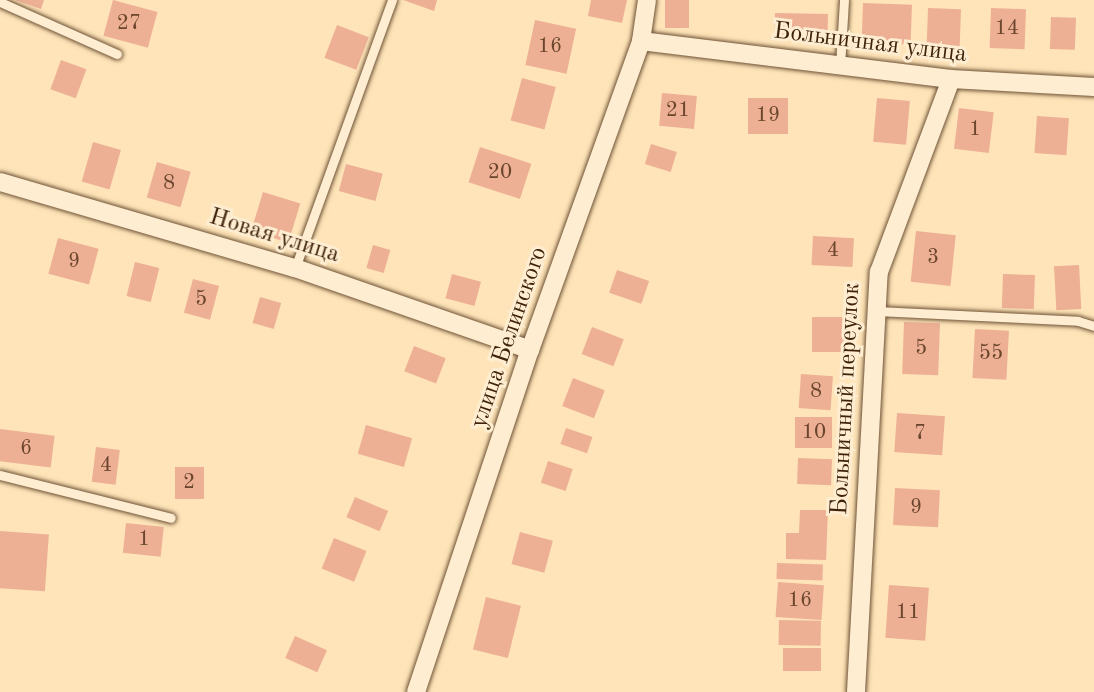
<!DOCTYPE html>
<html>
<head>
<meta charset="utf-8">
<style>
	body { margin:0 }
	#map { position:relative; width:1094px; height:692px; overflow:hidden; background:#fee4b8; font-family:"Old Standard TT",serif }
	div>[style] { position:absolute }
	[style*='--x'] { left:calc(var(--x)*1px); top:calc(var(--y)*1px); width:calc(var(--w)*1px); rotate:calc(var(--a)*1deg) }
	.building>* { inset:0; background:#eeb095; transform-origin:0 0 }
	.roads { filter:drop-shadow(0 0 2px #6e5236) drop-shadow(0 0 2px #6e5236) }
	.lane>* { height:9px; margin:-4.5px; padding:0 4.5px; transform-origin:4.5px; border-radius:4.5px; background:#feedd1 }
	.street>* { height:18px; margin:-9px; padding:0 9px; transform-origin:9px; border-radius:9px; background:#feedd1 }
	span { translate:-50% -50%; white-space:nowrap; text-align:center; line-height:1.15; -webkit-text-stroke:6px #feedd1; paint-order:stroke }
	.number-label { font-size:21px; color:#6a462d }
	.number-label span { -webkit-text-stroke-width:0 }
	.street-label { font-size:24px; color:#3e220a }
</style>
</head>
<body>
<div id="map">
	<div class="building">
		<i style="clip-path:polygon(15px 0,44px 0,41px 9px)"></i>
		<i style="left:113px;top:0;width:46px;height:37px;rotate:15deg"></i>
		<i style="clip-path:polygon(403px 0,437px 0,434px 11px)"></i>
		<i style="clip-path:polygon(591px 0,627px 0,622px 23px,588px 16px)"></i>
		<i style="left:665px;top:0;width:24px;height:28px"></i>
		<i style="left:863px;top:3px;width:49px;height:40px;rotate:2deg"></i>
		<i style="left:928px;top:8px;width:33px;height:38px;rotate:2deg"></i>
		<i style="left:991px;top:8px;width:35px;height:40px;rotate:2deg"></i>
		<i style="left:775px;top:13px;width:53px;height:26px;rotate:1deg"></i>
		<i style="left:1051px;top:17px;width:25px;height:32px;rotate:2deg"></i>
		<i style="left:535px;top:20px;width:42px;height:46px;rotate:12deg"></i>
		<i style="left:337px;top:25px;width:34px;height:35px;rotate:21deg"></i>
		<i style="left:61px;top:60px;width:27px;height:31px;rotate:20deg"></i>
		<i style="left:522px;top:78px;width:35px;height:44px;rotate:15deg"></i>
		<i style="left:662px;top:93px;width:35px;height:33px;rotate:5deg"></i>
		<i style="left:788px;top:98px;width:36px;height:40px;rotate:90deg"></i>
		<i style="left:877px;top:98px;width:33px;height:44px;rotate:5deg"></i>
		<i style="left:959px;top:108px;width:35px;height:41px;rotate:7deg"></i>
		<i style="left:1037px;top:116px;width:32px;height:37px;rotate:4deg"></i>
		<i style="left:93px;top:142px;width:29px;height:41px;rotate:16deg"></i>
		<i style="left:651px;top:144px;width:27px;height:21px;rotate:17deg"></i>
		<i style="left:480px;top:147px;width:54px;height:37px;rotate:18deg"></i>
		<i style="left:157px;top:162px;width:35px;height:37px;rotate:16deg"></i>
		<i style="left:346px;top:164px;width:38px;height:28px;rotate:15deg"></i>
		<i style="left:263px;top:192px;width:39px;height:41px;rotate:17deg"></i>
		<i style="left:916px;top:231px;width:40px;height:51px;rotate:6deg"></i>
		<i style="left:813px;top:236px;width:41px;height:29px;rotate:3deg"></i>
		<i style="left:58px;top:238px;width:42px;height:37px;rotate:15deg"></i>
		<i style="left:373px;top:245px;width:18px;height:24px;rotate:16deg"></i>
		<i style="left:135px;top:262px;width:25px;height:35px;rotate:14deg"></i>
		<i style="left:1079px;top:265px;width:44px;height:25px;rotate:87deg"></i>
		<i style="left:617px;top:270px;width:34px;height:24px;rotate:19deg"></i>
		<i style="left:452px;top:274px;width:30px;height:25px;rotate:15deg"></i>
		<i style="left:1003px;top:274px;width:32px;height:34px;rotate:2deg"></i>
		<i style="left:193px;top:279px;width:27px;height:35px;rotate:15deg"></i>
		<i style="left:260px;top:297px;width:22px;height:27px;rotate:16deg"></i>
		<i style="left:812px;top:317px;width:41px;height:35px"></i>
		<i style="left:904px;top:322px;width:36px;height:52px;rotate:2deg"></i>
		<i style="left:592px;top:327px;width:34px;height:29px;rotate:21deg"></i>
		<i style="left:975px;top:329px;width:34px;height:49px;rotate:3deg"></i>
		<i style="left:414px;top:346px;width:34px;height:27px;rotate:21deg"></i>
		<i style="left:801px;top:374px;width:32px;height:34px;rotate:4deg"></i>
		<i style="left:573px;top:378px;width:34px;height:30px;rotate:21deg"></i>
		<i style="left:897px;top:413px;width:48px;height:39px;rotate:4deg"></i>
		<i style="left:795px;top:417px;width:37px;height:31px"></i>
		<i style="left:366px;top:425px;width:48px;height:30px;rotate:16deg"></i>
		<i style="left:566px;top:428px;width:28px;height:17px;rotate:19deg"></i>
		<i style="left:0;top:429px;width:55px;height:32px;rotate:7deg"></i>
		<i style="left:96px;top:447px;width:24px;height:35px;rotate:7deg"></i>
		<i style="left:798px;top:458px;width:34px;height:26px;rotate:2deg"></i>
		<i style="left:548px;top:461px;width:26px;height:23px;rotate:18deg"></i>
		<i style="left:175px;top:467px;width:29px;height:32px"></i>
		<i style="left:895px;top:488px;width:45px;height:37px;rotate:3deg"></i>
		<i style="left:355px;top:497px;width:36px;height:22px;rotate:23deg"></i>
		<i style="clip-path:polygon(800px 510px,828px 510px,826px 560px,786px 559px,786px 533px,799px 533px)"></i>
		<i style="left:126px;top:523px;width:38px;height:30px;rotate:6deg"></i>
		<i style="left:0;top:531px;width:49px;height:57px;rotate:4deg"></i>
		<i style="left:520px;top:532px;width:34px;height:33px;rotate:15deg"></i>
		<i style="left:334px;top:538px;width:35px;height:33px;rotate:22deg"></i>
		<i style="left:777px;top:563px;width:46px;height:16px;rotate:2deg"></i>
		<i style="left:778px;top:582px;width:46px;height:35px;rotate:4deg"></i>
		<i style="left:889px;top:585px;width:40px;height:53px;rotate:4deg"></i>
		<i style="left:486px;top:597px;width:36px;height:54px;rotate:14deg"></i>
		<i style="left:779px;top:620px;width:42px;height:25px;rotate:1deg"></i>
		<i style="left:295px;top:636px;width:35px;height:24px;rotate:24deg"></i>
		<i style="left:783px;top:648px;width:38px;height:23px"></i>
	</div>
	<div class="roads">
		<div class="lane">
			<i style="--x:0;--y:2;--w:128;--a:24"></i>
			<i style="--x:840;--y:66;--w:66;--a:-86.5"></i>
			<i style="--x:295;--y:268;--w:285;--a:-70.1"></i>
			<i style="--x:877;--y:311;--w:201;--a:2.8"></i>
			<i style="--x:1078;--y:321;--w:17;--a:17"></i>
			<i style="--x:0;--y:475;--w:176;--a:14.1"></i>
		</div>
		<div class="street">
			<i style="--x:641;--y:41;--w:312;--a:7"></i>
			<i style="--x:951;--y:79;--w:143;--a:3.2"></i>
			<i style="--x:0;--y:182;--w:307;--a:16.3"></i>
			<i style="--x:295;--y:268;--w:249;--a:19.2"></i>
			<i style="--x:416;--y:692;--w:360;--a:-71.6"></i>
			<i style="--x:530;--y:350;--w:328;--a:-70.2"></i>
			<i style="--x:641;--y:41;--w:41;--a:-81.7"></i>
			<i style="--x:856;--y:692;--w:421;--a:-86.9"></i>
			<i style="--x:879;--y:272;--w:206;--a:-69.5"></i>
		</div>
	</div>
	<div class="number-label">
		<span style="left:129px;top:24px">27</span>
		<span style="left:1007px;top:29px">14</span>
		<span style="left:550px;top:47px">16</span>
		<span style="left:678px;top:111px">21</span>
		<span style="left:768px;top:116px">19</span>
		<span style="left:975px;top:130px">1</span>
		<span style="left:500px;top:173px">20</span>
		<span style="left:169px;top:184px">8</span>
		<span style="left:833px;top:251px">4</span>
		<span style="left:933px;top:258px">3</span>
		<span style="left:74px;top:262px">9</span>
		<span style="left:201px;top:300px">5</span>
		<span style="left:921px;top:349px">5</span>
		<span style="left:991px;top:354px">55</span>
		<span style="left:816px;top:392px">8</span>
		<span style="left:814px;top:433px">10</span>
		<span style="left:920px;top:434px">7</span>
		<span style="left:26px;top:449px">6</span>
		<span style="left:106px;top:466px">4</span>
		<span style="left:189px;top:483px">2</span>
		<span style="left:916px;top:508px">9</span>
		<span style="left:144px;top:540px">1</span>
		<span style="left:800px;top:601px">16</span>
		<span style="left:908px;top:613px">11</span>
	</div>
	<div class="street-label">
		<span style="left:870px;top:44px;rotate:7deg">Больничная улица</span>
		<span style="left:274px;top:237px;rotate:17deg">Новая улица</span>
		<span style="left:510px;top:338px;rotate:-71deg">улица Белинского</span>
		<span style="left:847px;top:399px;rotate:-87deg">Больничный переулок</span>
	</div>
</div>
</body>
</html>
